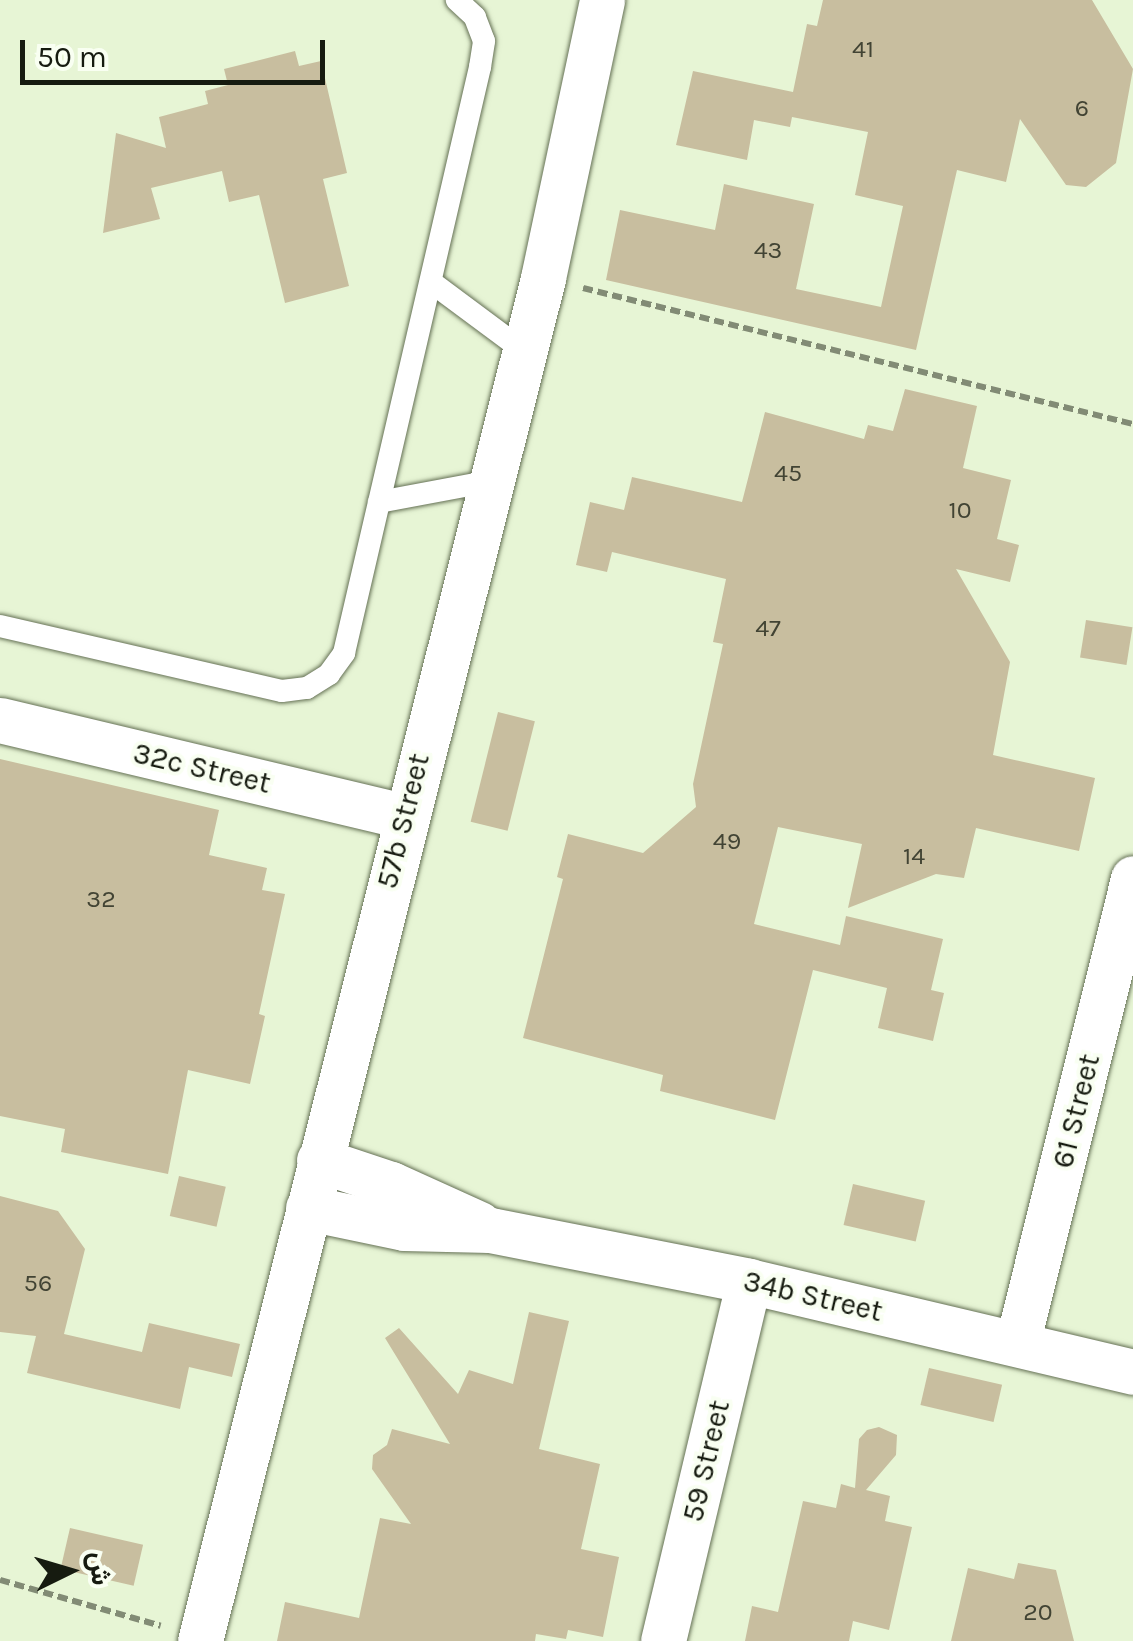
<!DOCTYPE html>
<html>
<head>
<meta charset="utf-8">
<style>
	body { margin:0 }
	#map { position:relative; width:1133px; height:1641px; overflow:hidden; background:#e7f5d5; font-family:Karla,Vazirmatn,sans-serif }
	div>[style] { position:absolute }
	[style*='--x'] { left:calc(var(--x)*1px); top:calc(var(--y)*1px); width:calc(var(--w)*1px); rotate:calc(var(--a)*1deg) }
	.building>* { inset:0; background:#c8be9f; transform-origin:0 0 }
	.path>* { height:6px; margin-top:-3px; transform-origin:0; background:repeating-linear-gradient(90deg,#828b75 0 10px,transparent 0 15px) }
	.roads { filter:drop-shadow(0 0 2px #657155) drop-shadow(0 0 2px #657155) }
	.lane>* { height:22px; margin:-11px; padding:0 11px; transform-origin:11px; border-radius:11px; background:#fff }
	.street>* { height:45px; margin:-22.5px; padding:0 22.5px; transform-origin:22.5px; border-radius:22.5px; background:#fff }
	span { translate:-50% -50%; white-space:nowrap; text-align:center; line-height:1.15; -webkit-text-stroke:8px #f9fff2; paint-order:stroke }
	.number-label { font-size:25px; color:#424434 }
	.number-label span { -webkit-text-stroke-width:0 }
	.street-label { font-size:30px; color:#161b10 }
	.north { position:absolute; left:20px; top:1521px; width:100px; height:100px; -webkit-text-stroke:8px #f9fff2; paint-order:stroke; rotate:85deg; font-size:28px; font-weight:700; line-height:40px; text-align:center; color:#161b10 }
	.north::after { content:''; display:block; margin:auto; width:35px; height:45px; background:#161b10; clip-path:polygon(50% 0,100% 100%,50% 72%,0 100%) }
	.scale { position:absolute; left:20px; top:40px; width:305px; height:45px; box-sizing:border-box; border:5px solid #161b10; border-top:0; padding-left:12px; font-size:30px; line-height:35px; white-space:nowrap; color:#161b10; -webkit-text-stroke:8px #f9fff2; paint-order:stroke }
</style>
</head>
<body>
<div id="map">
	<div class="building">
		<i style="clip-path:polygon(823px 0,1092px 0,1133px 69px,1116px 163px,1086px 187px,1066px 185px,1020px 119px,1006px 182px,957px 170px,916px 350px,606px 280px,620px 210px,715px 230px,724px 184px,814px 204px,796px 289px,881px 307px,903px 206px,855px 195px,868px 132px,792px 117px,790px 127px,754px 120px,747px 160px,676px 145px,693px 71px,793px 92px,807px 24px,817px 26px)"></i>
		<i style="clip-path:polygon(295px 51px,299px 66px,321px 61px,347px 173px,323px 179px,349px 286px,285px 303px,259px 195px,229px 202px,222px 171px,151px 188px,160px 219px,103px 233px,116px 133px,166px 148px,159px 117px,208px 104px,205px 91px,228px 85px,224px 69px)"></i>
		<i style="clip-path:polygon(905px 389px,977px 406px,963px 468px,1011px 480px,997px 539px,1019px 545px,1010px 582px,956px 569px,1010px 662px,993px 755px,1095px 778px,1079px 851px,976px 828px,964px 878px,936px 874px,848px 908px,862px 844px,778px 827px,754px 924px,840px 945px,846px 916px,943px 939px,931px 990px,944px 993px,933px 1041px,878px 1028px,887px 988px,813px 970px,775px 1120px,660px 1091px,663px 1075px,523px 1038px,563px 879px,557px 877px,568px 834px,643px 853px,696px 807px,693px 784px,723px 644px,713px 642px,726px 579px,612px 552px,607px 572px,576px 565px,590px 502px,624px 510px,632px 477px,742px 502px,765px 412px,864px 439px,868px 425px,893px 431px)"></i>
		<i style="left:1086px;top:620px;width:47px;height:38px;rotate:9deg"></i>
		<i style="left:498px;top:712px;width:38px;height:113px;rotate:14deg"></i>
		<i style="clip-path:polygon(0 759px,219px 810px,209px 855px,267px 868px,262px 890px,285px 894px,259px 1014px,265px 1016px,250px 1084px,188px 1070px,168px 1174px,61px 1152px,65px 1129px,0 1116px)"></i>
		<i style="left:179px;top:1176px;width:48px;height:41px;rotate:13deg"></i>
		<i style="left:853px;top:1184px;width:74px;height:42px;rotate:13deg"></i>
		<i style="clip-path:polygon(0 1196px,58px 1211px,85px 1249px,64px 1334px,142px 1352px,149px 1323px,240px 1344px,232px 1377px,189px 1367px,180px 1409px,27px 1373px,36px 1336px,0 1332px)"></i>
		<i style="clip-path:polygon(529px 1312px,569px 1321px,539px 1449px,600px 1464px,581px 1549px,619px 1557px,603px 1637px,568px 1630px,566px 1639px,536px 1634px,535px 1641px,277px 1641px,285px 1602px,359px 1618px,380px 1518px,411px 1524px,372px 1469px,373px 1455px,387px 1445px,392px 1429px,450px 1444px,385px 1338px,399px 1328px,458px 1394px,469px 1370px,513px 1384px)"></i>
		<i style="left:929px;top:1368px;width:75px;height:38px;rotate:13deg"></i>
		<i style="clip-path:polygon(879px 1427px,897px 1435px,896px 1455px,866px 1490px,890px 1496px,885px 1521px,912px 1527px,889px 1630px,853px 1621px,849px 1641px,745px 1641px,752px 1606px,778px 1612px,803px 1501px,836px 1508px,841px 1484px,855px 1488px,859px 1439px,867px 1430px)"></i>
		<i style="left:70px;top:1528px;width:75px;height:42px;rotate:13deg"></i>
		<i style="clip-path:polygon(1018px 1563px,1056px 1570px,1074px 1641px,951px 1641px,968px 1568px,1014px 1579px)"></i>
	</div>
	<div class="path">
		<i style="--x:583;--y:288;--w:567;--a:13.89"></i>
		<i style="--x:0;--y:1580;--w:167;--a:15.9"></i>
	</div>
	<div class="roads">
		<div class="lane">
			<i style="--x:431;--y:282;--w:116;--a:36.6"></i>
			<i style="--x:379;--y:502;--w:114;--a:-10.6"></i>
			<i style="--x:0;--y:626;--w:289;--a:13"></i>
			<i style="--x:282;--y:691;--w:25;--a:-7"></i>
			<i style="--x:307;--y:688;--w:26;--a:-32"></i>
			<i style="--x:329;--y:674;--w:26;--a:-54"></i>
			<i style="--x:344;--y:653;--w:602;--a:-76.93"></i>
			<i style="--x:480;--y:67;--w:26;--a:-81"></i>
			<i style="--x:484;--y:41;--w:26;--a:-111"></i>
			<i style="--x:475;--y:17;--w:25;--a:-137"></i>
		</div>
		<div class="street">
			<i style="--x:0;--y:720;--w:415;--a:13.4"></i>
			<i style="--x:319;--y:1160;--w:76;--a:18.4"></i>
			<i style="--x:391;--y:1184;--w:97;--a:24.4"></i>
			<i style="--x:308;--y:1208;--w:98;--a:11.8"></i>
			<i style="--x:404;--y:1228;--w:86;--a:1.3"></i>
			<i style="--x:490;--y:1230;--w:264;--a:11.1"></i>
			<i style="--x:749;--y:1281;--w:395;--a:13.3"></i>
			<i style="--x:1017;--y:1344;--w:480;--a:-76"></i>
			<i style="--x:200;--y:1641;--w:1405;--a:-75.87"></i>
			<i style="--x:543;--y:278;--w:284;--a:-78"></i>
			<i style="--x:663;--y:1641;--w:370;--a:-76.6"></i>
		</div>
	</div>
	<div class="number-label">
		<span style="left:863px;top:49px">41</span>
		<span style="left:1082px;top:108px">6</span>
		<span style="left:768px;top:250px">43</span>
		<span style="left:788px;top:473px">45</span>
		<span style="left:960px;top:510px">10</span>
		<span style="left:768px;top:628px">47</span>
		<span style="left:727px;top:841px">49</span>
		<span style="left:914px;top:856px">14</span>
		<span style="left:101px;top:899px">32</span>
		<span style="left:38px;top:1283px">56</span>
		<span style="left:1038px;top:1612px">20</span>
	</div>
	<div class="street-label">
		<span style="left:202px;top:768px;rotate:13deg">32c Street</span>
		<span style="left:403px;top:821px;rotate:-76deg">57b Street</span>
		<span style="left:1076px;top:1111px;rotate:-76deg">61 Street</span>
		<span style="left:813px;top:1296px;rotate:13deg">34b Street</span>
		<span style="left:706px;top:1461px;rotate:-77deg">59 Street</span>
	</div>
	<div class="north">ش</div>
	<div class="scale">50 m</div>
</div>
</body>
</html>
